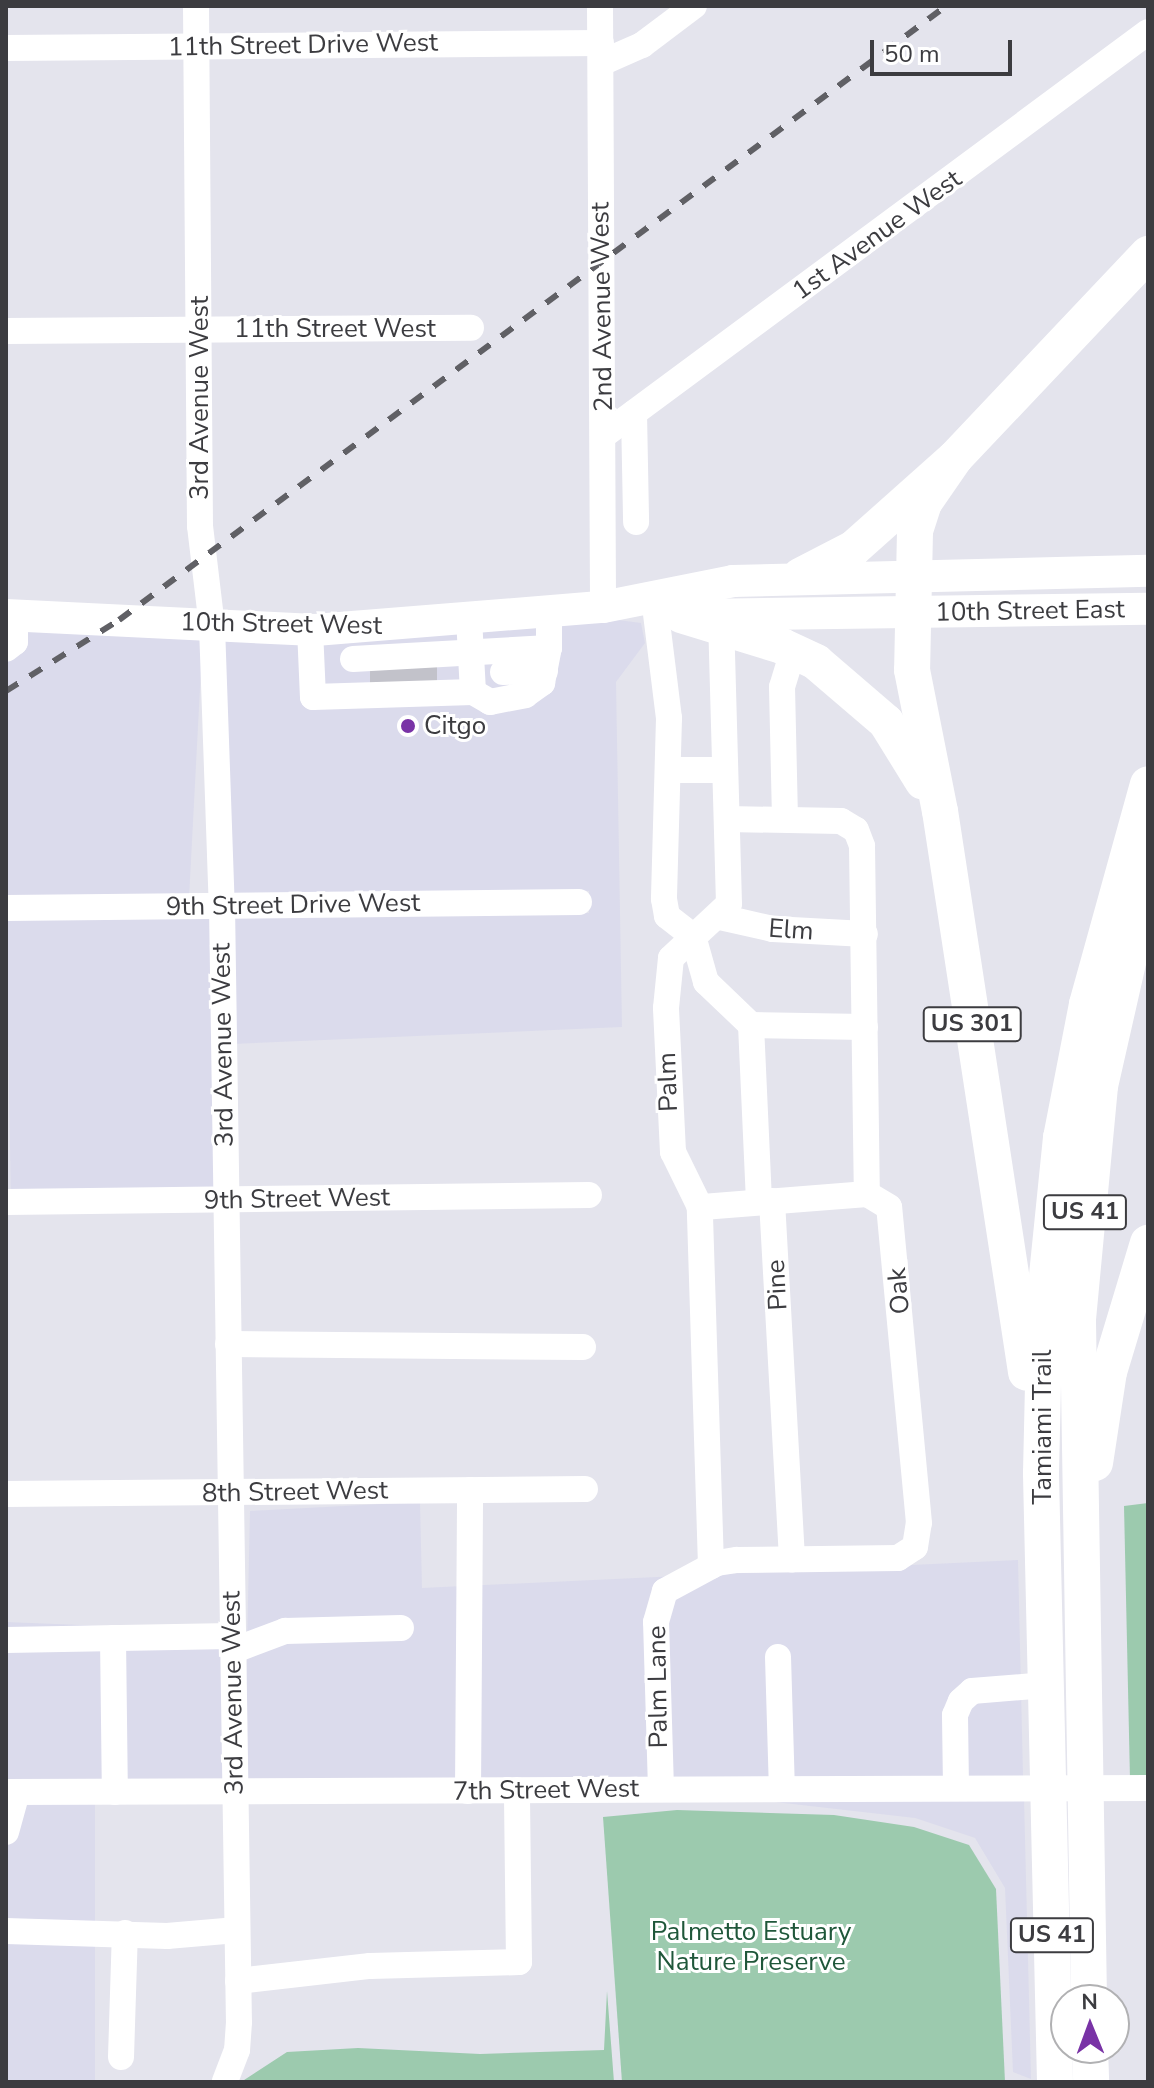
<!DOCTYPE html>
<html>
<head>
<meta charset="utf-8">
<style>
	body { margin:0 }
	#map { position:relative; width:1154px; height:2088px; overflow:hidden; background:#e4e4ed; font-family:"Nunito Sans",sans-serif }
	div>[style] { position:absolute }
	[style*='--x'] { left:calc(var(--x)*1px); top:calc(var(--y)*1px); width:calc(var(--w)*1px); rotate:calc(var(--a)*1deg) }
	.built>* { inset:0; background:#dbdbec; transform-origin:0 0 }
	.green>* { inset:0; background:#9ccaae }
	.minor-tunnel>* { height:26px; margin-top:-13px; transform-origin:0; background:repeating-linear-gradient(90deg,#c2c2ca 0 26px,transparent 0 39px) }
	.minor>* { height:26px; margin:-13px; padding:0 13px; transform-origin:13px; border-radius:13px; background:#fff }
	.major>* { height:32px; margin:-16px; padding:0 16px; transform-origin:16px; border-radius:16px; background:#fff }
	.highway>* { height:36px; margin:-18px; padding:0 18px; transform-origin:18px; border-radius:18px; background:#fff }
	.rail>* { height:6px; margin-top:-3px; transform-origin:0; background:repeating-linear-gradient(90deg,#606065 0 14px,transparent 0 28px) }
	.dots>* { width:22px; height:22px; translate:-50% -50%; box-sizing:border-box; border:4px solid #fff; border-radius:50% }
	span { translate:-50% -50%; white-space:nowrap; text-align:center; line-height:1.15; -webkit-text-stroke:6px #fff; paint-order:stroke }
	.shield-label span { padding:2px 6px; background:#fff; border:2px solid; border-radius:6px; -webkit-text-stroke-width:0 }
	.shield-label { font-size:24px; color:#3c3c40; font-weight:700 }
	.street-label { font-size:26px; color:#3c3c40 }
	.poi-label { font-size:26px; color:#3c3c40 }
	.left { translate:0 -50%; text-align:left }
	.park-label { font-size:26px; color:#1f573a }
	.frame { position:absolute; inset:0; border:8px solid #3c3c40; pointer-events:none }
	.north { position:absolute; left:1050px; top:1984px; width:80px; height:80px; box-sizing:border-box; background:#fff; border:2px solid #b1b1b3; border-radius:50%; rotate:359deg; font-size:22px; font-weight:700; line-height:32px; text-align:center; color:#3c3c40 }
	.north::after { content:''; display:block; margin:auto; width:28px; height:36px; background:#7933a6; clip-path:polygon(50% 0,100% 100%,50% 72%,0 100%) }
	.scale { position:absolute; left:870px; top:40px; width:142px; height:36px; box-sizing:border-box; border:4px solid #3c3c40; border-top:0; padding-left:10px; font-size:24px; line-height:28px; white-space:nowrap; color:#3c3c40; -webkit-text-stroke:6px #fff; paint-order:stroke }
</style>
</head>
<body>
<div id="map">
	<div class="built">
		<i style="clip-path:polygon(603px 618px,641px 623px,645px 643px,616px 682px,622px 1027px,233px 1044px,232px 917px,589px 913px,589px 891px,231px 895px,223px 637px)"></i>
		<i style="left:6px;top:626px;width:197px;height:271px;rotate:3deg"></i>
		<i style="left:212px;top:917px;width:273px;height:206px;rotate:89deg"></i>
		<i style="clip-path:polygon(420px 1502px,422px 1588px,1018px 1560px,1023px 1776px,244px 1781px,250px 1511px)"></i>
		<i style="clip-path:polygon(6px 1622px,204px 1630px,222px 1623px,224px 1781px,6px 1781px)"></i>
		<i style="clip-path:polygon(1024px 1798px,1031px 2079px,1013px 2072px,1005px 1888px,975px 1838px,915px 1818px,758px 1800px)"></i>
		<i style="left:6px;top:1803px;width:89px;height:279px"></i>
	</div>
	<div class="green">
		<i style="clip-path:polygon(1148px 1503px,1148px 1779px,1130px 1779px,1124px 1506px)"></i>
		<i style="clip-path:polygon(677px 1810px,834px 1815px,914px 1827px,969px 1845px,996px 1889px,1005px 2082px,622px 2082px,603px 1817px)"></i>
		<i style="clip-path:polygon(607px 1991px,614px 2082px,241px 2082px,287px 2052px,358px 2048px,480px 2054px,604px 2050px)"></i>
	</div>
	<div class="minor-tunnel">
		<i style="--x:383;--y:667;--w:17;--a:90"></i>
		<i style="--x:403;--y:667;--w:16;--a:86"></i>
		<i style="--x:424;--y:667;--w:16;--a:90"></i>
	</div>
	<div class="minor">
		<i style="--x:196;--y:6;--w:520;--a:89.56"></i>
		<i style="--x:200;--y:526;--w:101;--a:83.2"></i>
		<i style="--x:212;--y:626;--w:280;--a:88"></i>
		<i style="--x:222;--y:906;--w:1116;--a:89.13"></i>
		<i style="--x:239;--y:2022;--w:28;--a:94"></i>
		<i style="--x:237;--y:2050;--w:34;--a:111"></i>
		<i style="--x:600;--y:6;--w:601;--a:89.71"></i>
		<i style="--x:6;--y:48;--w:595;--a:-0.48"></i>
		<i style="--x:601;--y:63;--w:45;--a:-23.7"></i>
		<i style="--x:642;--y:45;--w:65;--a:-36.9"></i>
		<i style="--x:6;--y:331;--w:465;--a:-0.4"></i>
		<i style="--x:634;--y:413;--w:109;--a:88.9"></i>
		<i style="--x:604;--y:435;--w:677;--a:-36.53"></i>
		<i style="--x:656;--y:614;--w:105;--a:82.9"></i>
		<i style="--x:669;--y:718;--w:181;--a:91.6"></i>
		<i style="--x:664;--y:899;--w:17;--a:80"></i>
		<i style="--x:667;--y:916;--w:33;--a:38"></i>
		<i style="--x:310;--y:629;--w:68;--a:87.5"></i>
		<i style="--x:313;--y:697;--w:160;--a:-1.8"></i>
		<i style="--x:473;--y:692;--w:73;--a:-93.1"></i>
		<i style="--x:6;--y:649;--w:11;--a:-38"></i>
		<i style="--x:15;--y:642;--w:27;--a:-90"></i>
		<i style="--x:353;--y:659;--w:196;--a:-3.2"></i>
		<i style="--x:549;--y:648;--w:36;--a:-90"></i>
		<i style="--x:503;--y:672;--w:42;--a:-1.4"></i>
		<i style="--x:473;--y:692;--w:20;--a:30"></i>
		<i style="--x:490;--y:702;--w:36;--a:-11"></i>
		<i style="--x:525;--y:695;--w:21;--a:-35"></i>
		<i style="--x:542;--y:683;--w:36;--a:-79"></i>
		<i style="--x:668;--y:770;--w:57;--a:0"></i>
		<i style="--x:727;--y:819;--w:114;--a:1"></i>
		<i style="--x:841;--y:821;--w:17;--a:31"></i>
		<i style="--x:856;--y:830;--w:17;--a:69"></i>
		<i style="--x:862;--y:846;--w:348;--a:89.2"></i>
		<i style="--x:785;--y:819;--w:132;--a:-91.3"></i>
		<i style="--x:782;--y:687;--w:38;--a:-73"></i>
		<i style="--x:6;--y:908;--w:573;--a:-0.6"></i>
		<i style="--x:720;--y:917;--w:54;--a:12.8"></i>
		<i style="--x:773;--y:929;--w:92;--a:3.1"></i>
		<i style="--x:693;--y:936;--w:48;--a:74.2"></i>
		<i style="--x:706;--y:982;--w:62;--a:43.7"></i>
		<i style="--x:751;--y:1025;--w:114;--a:1"></i>
		<i style="--x:751;--y:1025;--w:177;--a:87.4"></i>
		<i style="--x:772;--y:1201;--w:359;--a:86.8"></i>
		<i style="--x:6;--y:1202;--w:583;--a:-0.69"></i>
		<i style="--x:228;--y:1344;--w:355;--a:0.5"></i>
		<i style="--x:6;--y:1494;--w:579;--a:-0.49"></i>
		<i style="--x:711;--y:1566;--w:359;--a:-91.8"></i>
		<i style="--x:700;--y:1207;--w:61;--a:-116.1"></i>
		<i style="--x:673;--y:1152;--w:144;--a:-92.8"></i>
		<i style="--x:666;--y:1008;--w:50;--a:-84.3"></i>
		<i style="--x:671;--y:958;--w:79;--a:-43"></i>
		<i style="--x:729;--y:904;--w:289;--a:-91.6"></i>
		<i style="--x:113;--y:1638;--w:154;--a:89.3"></i>
		<i style="--x:6;--y:1640;--w:226;--a:-1"></i>
		<i style="--x:232;--y:1651;--w:57;--a:-20.7"></i>
		<i style="--x:285;--y:1631;--w:116;--a:-1.5"></i>
		<i style="--x:778;--y:1657;--w:132;--a:88.3"></i>
		<i style="--x:956;--y:1788;--w:73;--a:-90.8"></i>
		<i style="--x:955;--y:1715;--w:15;--a:-67"></i>
		<i style="--x:961;--y:1701;--w:15;--a:-42"></i>
		<i style="--x:972;--y:1691;--w:74;--a:-4.6"></i>
		<i style="--x:661;--y:1789;--w:167;--a:-91.7"></i>
		<i style="--x:656;--y:1622;--w:32;--a:-74"></i>
		<i style="--x:665;--y:1591;--w:59;--a:-28.3"></i>
		<i style="--x:717;--y:1563;--w:20;--a:-9"></i>
		<i style="--x:737;--y:1560;--w:161;--a:-0.7"></i>
		<i style="--x:898;--y:1558;--w:20;--a:-33"></i>
		<i style="--x:915;--y:1547;--w:24;--a:-81"></i>
		<i style="--x:919;--y:1523;--w:317;--a:-95.4"></i>
		<i style="--x:889;--y:1207;--w:26;--a:-149"></i>
		<i style="--x:867;--y:1194;--w:168;--a:175.5"></i>
		<i style="--x:468;--y:1791;--w:301;--a:-89.6"></i>
		<i style="--x:6;--y:1792;--w:1142;--a:-0.2"></i>
		<i style="--x:6;--y:1832;--w:41;--a:-74.6"></i>
		<i style="--x:6;--y:1931;--w:161;--a:1.8"></i>
		<i style="--x:167;--y:1936;--w:70;--a:-4.9"></i>
		<i style="--x:238;--y:1981;--w:133;--a:-6.5"></i>
		<i style="--x:370;--y:1966;--w:149;--a:-1.5"></i>
		<i style="--x:519;--y:1962;--w:172;--a:-90.7"></i>
		<i style="--x:121;--y:2057;--w:124;--a:-88.2"></i>
	</div>
	<div class="major">
		<i style="--x:6;--y:615;--w:309;--a:2.8"></i>
		<i style="--x:315;--y:630;--w:289;--a:-4.6"></i>
		<i style="--x:603;--y:607;--w:133;--a:-11.3"></i>
		<i style="--x:733;--y:581;--w:415;--a:-1.4"></i>
		<i style="--x:698;--y:615;--w:450;--a:-0.8"></i>
	</div>
	<div class="highway">
		<i style="--x:955;--y:458;--w:55;--a:124.6"></i>
		<i style="--x:924;--y:503;--w:29;--a:108"></i>
		<i style="--x:915;--y:531;--w:139;--a:91.2"></i>
		<i style="--x:912;--y:670;--w:144;--a:78.8"></i>
		<i style="--x:940;--y:811;--w:568;--a:81.28"></i>
		<i style="--x:800;--y:576;--w:61;--a:-27.4"></i>
		<i style="--x:854;--y:548;--w:135;--a:-41.7"></i>
		<i style="--x:955;--y:458;--w:281;--a:-46.6"></i>
		<i style="--x:681;--y:615;--w:106;--a:17.1"></i>
		<i style="--x:782;--y:646;--w:38;--a:25"></i>
		<i style="--x:816;--y:662;--w:92;--a:40.6"></i>
		<i style="--x:886;--y:722;--w:70;--a:58.3"></i>
		<i style="--x:1095;--y:1463;--w:92;--a:-81.3"></i>
		<i style="--x:1109;--y:1372;--w:135;--a:-73.2"></i>
		<i style="--x:1089;--y:2000;--w:681;--a:-90.93"></i>
		<i style="--x:1078;--y:1319;--w:234;--a:-84.6"></i>
		<i style="--x:1100;--y:1086;--w:217;--a:-77.2"></i>
		<i style="--x:1090;--y:2048;--w:34;--a:88"></i>
		<i style="--x:1055;--y:2082;--w:609;--a:-91.32"></i>
		<i style="--x:1041;--y:1473;--w:178;--a:-88.7"></i>
		<i style="--x:1045;--y:1295;--w:158;--a:-84.2"></i>
		<i style="--x:1061;--y:1138;--w:136;--a:-79"></i>
		<i style="--x:1087;--y:1004;--w:228;--a:-74.5"></i>
	</div>
	<div class="rail">
		<i style="--x:6;--y:691;--w:133;--a:-32.1"></i>
		<i style="--x:119;--y:620;--w:1030;--a:-36.59"></i>
	</div>
	<div class="dots">
		<i style="left:408px;top:726px;background:#7933a6"></i>
	</div>
	<div class="shield-label">
		<span style="left:972px;top:1024px">US 301</span>
		<span style="left:1085px;top:1212px">US 41</span>
		<span style="left:1052px;top:1935px">US 41</span>
	</div>
	<div class="street-label">
		<span style="left:303px;top:45px;rotate:-1deg">11th Street Drive West</span>
		<span style="left:877px;top:235px;rotate:-36deg">1st Avenue West</span>
		<span style="left:602px;top:307px;rotate:-91deg">2nd Avenue West</span>
		<span style="left:335px;top:329px">11th Street West</span>
		<span style="left:200px;top:398px;rotate:-90deg">3rd Avenue West</span>
		<span style="left:1030px;top:611px;rotate:-1deg">10th Street East</span>
		<span style="left:281px;top:624px;rotate:1deg">10th Street West</span>
		<span style="left:293px;top:905px;rotate:-1deg">9th Street Drive West</span>
		<span style="left:791px;top:930px;rotate:4deg">Elm</span>
		<span style="left:223px;top:1045px;rotate:-91deg">3rd Avenue West</span>
		<span style="left:668px;top:1082px;rotate:-92deg">Palm</span>
		<span style="left:297px;top:1199px;rotate:-1deg">9th Street West</span>
		<span style="left:777px;top:1285px;rotate:-93deg">Pine</span>
		<span style="left:899px;top:1291px;rotate:-95deg">Oak</span>
		<span style="left:1043px;top:1427px;rotate:-90deg">Tamiami Trail</span>
		<span style="left:295px;top:1492px;rotate:-1deg">8th Street West</span>
		<span style="left:658px;top:1687px;rotate:-91deg">Palm Lane</span>
		<span style="left:233px;top:1693px;rotate:-91deg">3rd Avenue West</span>
		<span style="left:546px;top:1790px;rotate:-1deg">7th Street West</span>
	</div>
	<div class="poi-label">
		<span class="left" style="left:424px;top:726px">Citgo</span>
	</div>
	<div class="park-label">
		<span style="left:751px;top:1947px">Palmetto Estuary<br>Nature Preserve</span>
	</div>
	<div class="frame"></div>
	<div class="north">N</div>
	<div class="scale">50 m</div>
</div>
</body>
</html>
